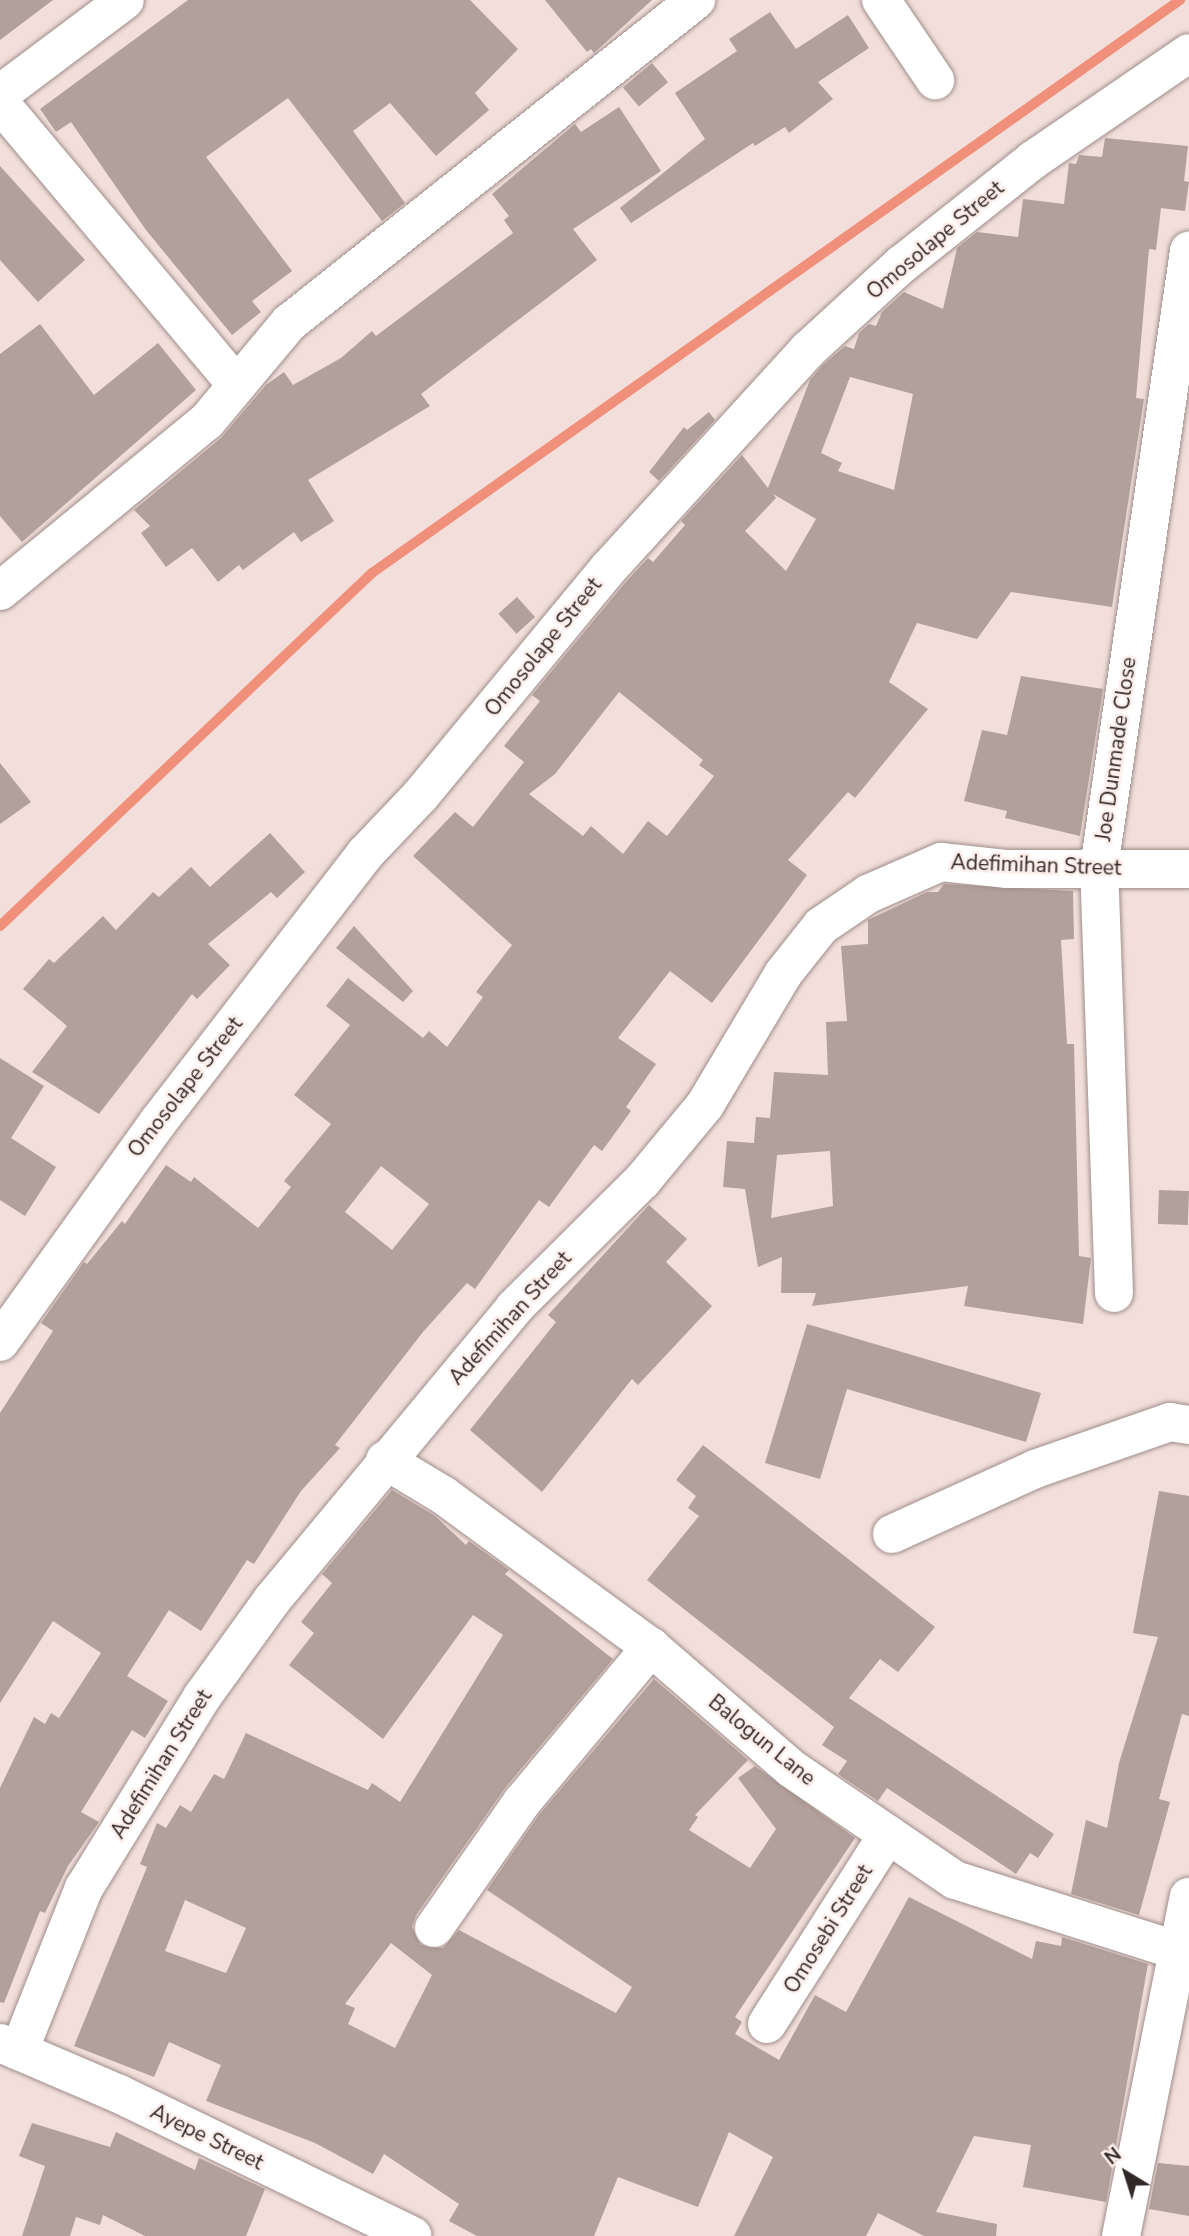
<!DOCTYPE html>
<html>
<head>
<meta charset="utf-8">
<style>
	body { margin:0 }
	#map { position:relative; width:1189px; height:2236px; overflow:hidden; background:#f2dfdb; font-family:"Nunito Sans",sans-serif }
	div>[style] { position:absolute }
	[style*='--x'] { left:calc(var(--x)*1px); top:calc(var(--y)*1px); width:calc(var(--w)*1px); rotate:calc(var(--a)*1deg) }
	.stream>* { height:10px; margin:-5px; padding:0 5px; transform-origin:5px; border-radius:5px; background:#f0907b }
	.building>* { inset:0; background:#b2a09c; transform-origin:0 0 }
	.roads { filter:drop-shadow(0 0 2px #9e8d89) drop-shadow(0 0 2px #9e8d89) }
	.minor>* { height:38px; margin:-19px; padding:0 19px; transform-origin:19px; border-radius:19px; background:#fff }
	span { translate:-50% -50%; white-space:nowrap; text-align:center; line-height:1.15; -webkit-text-stroke:5px #fdeeea; paint-order:stroke }
	.street-label { font-size:21px; color:#302927 }
	.north { position:absolute; left:1091px; top:2138px; width:70px; height:70px; -webkit-text-stroke:5px #fdeeea; paint-order:stroke; rotate:322deg; font-size:19px; font-weight:700; line-height:28px; text-align:center; color:#302927 }
	.north::after { content:''; display:block; margin:auto; width:24px; height:32px; background:#302927; clip-path:polygon(50% 0,100% 100%,50% 72%,0 100%) }
</style>
</head>
<body>
<div id="map">
	<div class="stream">
		<i style="--x:0;--y:926;--w:513;--a:-43.5"></i>
		<i style="--x:372;--y:573;--w:991;--a:-35.34"></i>
	</div>
	<div class="building">
		<i style="clip-path:polygon(0 0,53px 0,0 40px)"></i>
		<i style="clip-path:polygon(188px 0,470px 0,518px 49px,475px 93px,489px 110px,436px 156px,390px 103px,353px 131px,405px 203px,382px 221px,288px 98px,206px 157px,292px 271px,252px 301px,261px 312px,232px 335px,146px 230px,71px 122px,56px 132px,40px 109px)"></i>
		<i style="clip-path:polygon(545px 0,652px 0,594px 53px,591px 49px,587px 52px)"></i>
		<i style="clip-path:polygon(770px 12px,796px 49px,848px 15px,869px 48px,818px 82px,833px 99px,789px 133px,785px 127px,755px 146px,753px 143px,631px 223px,620px 208px,705px 139px,675px 93px,737px 51px,729px 39px)"></i>
		<i style="left:652px;top:63px;width:25px;height:38px;rotate:50deg"></i>
		<i style="clip-path:polygon(619px 107px,661px 171px,573px 229px,597px 260px,421px 394px,430px 406px,308px 480px,334px 521px,301px 542px,294px 532px,243px 570px,239px 565px,218px 582px,192px 548px,166px 567px,141px 533px,150px 526px,134px 510px,221px 438px,266px 385px,284px 372px,293px 385px,341px 358px,372px 331px,376px 336px,513px 233px,504px 220px,509px 216px,492px 194px,575px 124px,581px 132px)"></i>
		<i style="clip-path:polygon(evenodd,1105px 138px,1188px 146px,1184px 181px,1189px 182px,1185px 211px,1161px 208px,1156px 250px,1149px 249px,1136px 398px,1144px 399px,1112px 607px,1011px 592px,977px 639px,917px 623px,889px 682px,928px 709px,855px 798px,848px 792px,788px 860px,807px 875px,712px 1003px,670px 971px,618px 1038px,656px 1064px,626px 1107px,631px 1111px,602px 1151px,594px 1145px,549px 1207px,539px 1200px,475px 1289px,467px 1283px,423px 1332px,335px 1445px,340px 1448px,301px 1491px,254px 1564px,247px 1560px,201px 1631px,169px 1610px,127px 1676px,168px 1701px,145px 1738px,132px 1730px,81px 1812px,99px 1822px,68px 1866px,45px 1913px,40px 1911px,4px 2003px,0 2002px,0 1788px,34px 1717px,45px 1724px,51px 1713px,59px 1718px,101px 1653px,53px 1621px,0 1703px,0 1413px,53px 1331px,41px 1323px,84px 1262px,87px 1264px,122px 1221px,125px 1224px,166px 1165px,191px 1182px,194px 1177px,258px 1228px,291px 1187px,284px 1181px,331px 1124px,294px 1095px,350px 1025px,326px 1006px,348px 978px,423px 1038px,429px 1031px,447px 1047px,483px 997px,476px 992px,512px 945px,413px 856px,455px 812px,473px 827px,524px 762px,504px 746px,540px 701px,532px 695px,625px 583px,648px 558px,653px 562px,685px 525px,681px 521px,742px 455px,768px 488px,810px 380px,823px 365px,845px 346px,854px 349px,859px 333px,869px 324px,876px 326px,882px 312px,904px 292px,943px 309px,957px 248px,977px 232px,1018px 237px,1023px 199px,1064px 204px,1069px 163px,1076px 164px,1079px 155px,1102px 157px,1105px 138px,850px 377px,913px 394px,894px 490px,838px 471px,842px 463px,821px 453px,850px 377px,1105px 138px,773px 494px,816px 519px,786px 571px,745px 531px,776px 498px,773px 494px,1105px 138px,619px 692px,703px 760px,699px 765px,714px 776px,667px 836px,648px 821px,623px 854px,591px 826px,583px 836px,529px 794px,555px 774px,619px 692px,1105px 138px,381px 1166px,429px 1204px,392px 1250px,345px 1212px,381px 1166px)"></i>
		<i style="clip-path:polygon(0 166px,85px 260px,38px 302px,0 260px)"></i>
		<i style="clip-path:polygon(40px 324px,94px 395px,158px 343px,196px 390px,22px 542px,0 516px,0 354px)"></i>
		<i style="clip-path:polygon(709px 412px,715px 420px,659px 481px,649px 472px,684px 427px,687px 430px)"></i>
		<i style="left:517px;top:597px;width:27px;height:25px;rotate:48deg"></i>
		<i style="clip-path:polygon(1021px 676px,1103px 689px,1080px 836px,1005px 818px,1007px 811px,964px 801px,982px 730px,1007px 735px)"></i>
		<i style="clip-path:polygon(0 763px,31px 802px,0 824px)"></i>
		<i style="clip-path:polygon(270px 833px,305px 872px,277px 898px,271px 892px,208px 944px,230px 965px,197px 999px,192px 994px,99px 1114px,32px 1072px,67px 1026px,23px 989px,49px 959px,54px 963px,103px 916px,116px 930px,153px 892px,159px 897px,191px 867px,210px 887px)"></i>
		<i style="clip-path:polygon(evenodd,944px 884px,1073px 891px,1074px 939px,1061px 940px,1067px 1044px,1074px 1044px,1079px 1256px,1091px 1258px,1083px 1324px,964px 1306px,968px 1286px,812px 1306px,816px 1293px,781px 1293px,782px 1257px,758px 1267px,745px 1189px,723px 1187px,727px 1141px,754px 1143px,756px 1117px,770px 1118px,774px 1072px,828px 1075px,826px 1022px,847px 1021px,841px 946px,868px 944px,868px 920px,927px 892px,938px 892px,944px 884px,830px 1151px,833px 1206px,771px 1218px,777px 1155px,830px 1151px)"></i>
		<i style="clip-path:polygon(354px 926px,413px 991px,403px 1002px,336px 948px)"></i>
		<i style="clip-path:polygon(0 1058px,44px 1086px,11px 1138px,56px 1167px,25px 1216px,0 1200px)"></i>
		<i style="left:1159px;top:1190px;width:30px;height:34px;rotate:2deg"></i>
		<i style="clip-path:polygon(649px 1205px,687px 1239px,666px 1262px,712px 1306px,638px 1385px,632px 1379px,542px 1492px,470px 1430px,556px 1322px,548px 1315px)"></i>
		<i style="clip-path:polygon(807px 1324px,1041px 1393px,1026px 1442px,847px 1389px,820px 1479px,765px 1463px)"></i>
		<i style="clip-path:polygon(703px 1445px,935px 1627px,898px 1672px,880px 1659px,849px 1698px,1054px 1834px,1038px 1858px,1030px 1853px,1016px 1874px,887px 1788px,878px 1801px,838px 1774px,847px 1761px,822px 1745px,834px 1727px,647px 1580px,699px 1516px,688px 1508px,696px 1496px,676px 1480px)"></i>
		<i style="clip-path:polygon(evenodd,392px 1490px,435px 1516px,466px 1545px,469px 1541px,509px 1570px,505px 1574px,613px 1659px,505px 1788px,416px 1915px,412px 1927px,421px 1945px,443px 1948px,459px 1930px,616px 2013px,632px 1987px,487px 1890px,539px 1815px,654px 1679px,748px 1760px,695px 1815px,698px 1817px,689px 1830px,750px 1868px,776px 1829px,738px 1778px,755px 1766px,855px 1838px,735px 2017px,742px 2022px,735px 2034px,779px 2060px,815px 1995px,846px 2012px,909px 1897px,1032px 1959px,1036px 1941px,1061px 1946px,1062px 1937px,1148px 1964px,1106px 2202px,1023px 2187px,1031px 2145px,974px 2136px,936px 2212px,997px 2224px,996px 2236px,924px 2236px,878px 2213px,866px 2236px,734px 2236px,773px 2157px,729px 2132px,698px 2207px,618px 2177px,594px 2236px,477px 2236px,449px 2221px,459px 2204px,384px 2154px,373px 2174px,315px 2143px,206px 2101px,221px 2065px,169px 2042px,154px 2077px,74px 2046px,147px 1867px,140px 1864px,157px 1823px,166px 1828px,180px 1805px,191px 1812px,214px 1774px,224px 1779px,246px 1733px,368px 1790px,372px 1783px,400px 1802px,503px 1635px,473px 1615px,383px 1739px,289px 1665px,314px 1633px,301px 1622px,332px 1583px,322px 1574px,392px 1490px,185px 1900px,246px 1928px,226px 1973px,165px 1951px,185px 1900px,392px 1490px,391px 1943px,432px 1975px,395px 2048px,348px 2024px,355px 2008px,345px 2004px,391px 1943px)"></i>
		<i style="clip-path:polygon(1159px 1491px,1189px 1496px,1189px 1716px,1182px 1714px,1159px 1799px,1170px 1802px,1139px 1915px,1071px 1894px,1086px 1820px,1107px 1828px,1119px 1763px,1158px 1637px,1133px 1633px)"></i>
		<i style="clip-path:polygon(32px 2123px,110px 2147px,116px 2132px,195px 2170px,199px 2158px,265px 2189px,246px 2236px,145px 2236px,103px 2215px,100px 2225px,76px 2217px,70px 2236px,22px 2236px,45px 2166px,19px 2156px)"></i>
		<i style="clip-path:polygon(1158px 2163px,1189px 2166px,1189px 2216px,1149px 2209px)"></i>
	</div>
	<div class="roads">
		<div class="minor">
			<i style="--x:881;--y:0;--w:97;--a:56"></i>
			<i style="--x:0;--y:94;--w:156;--a:-36.9"></i>
			<i style="--x:0;--y:103;--w:366;--a:50"></i>
			<i style="--x:0;--y:591;--w:268;--a:-39.4"></i>
			<i style="--x:207;--y:421;--w:128;--a:-50.1"></i>
			<i style="--x:289;--y:323;--w:520;--a:-38.44"></i>
			<i style="--x:1114;--y:1293;--w:425;--a:-92"></i>
			<i style="--x:1099;--y:868;--w:624;--a:-81.7"></i>
			<i style="--x:0;--y:1342;--w:271;--a:-54.3"></i>
			<i style="--x:158;--y:1122;--w:339;--a:-52.3"></i>
			<i style="--x:365;--y:854;--w:81;--a:-46.5"></i>
			<i style="--x:421;--y:795;--w:293;--a:-50.4"></i>
			<i style="--x:608;--y:569;--w:297;--a:-47.6"></i>
			<i style="--x:808;--y:350;--w:127;--a:-42.5"></i>
			<i style="--x:902;--y:264;--w:167;--a:-38.4"></i>
			<i style="--x:1033;--y:160;--w:189;--a:-34.4"></i>
			<i style="--x:385;--y:1460;--w:68;--a:31.1"></i>
			<i style="--x:443;--y:1495;--w:258;--a:36.2"></i>
			<i style="--x:651;--y:1647;--w:186;--a:40.9"></i>
			<i style="--x:792;--y:1769;--w:197;--a:34.3"></i>
			<i style="--x:955;--y:1880;--w:232;--a:17.6"></i>
			<i style="--x:892;--y:1534;--w:157;--a:-24.4"></i>
			<i style="--x:1035;--y:1469;--w:143;--a:-19.2"></i>
			<i style="--x:1170;--y:1422;--w:19;--a:9"></i>
			<i style="--x:434;--y:1928;--w:154;--a:-55.1"></i>
			<i style="--x:522;--y:1802;--w:202;--a:-50.2"></i>
			<i style="--x:767;--y:2024;--w:225;--a:-57.5"></i>
			<i style="--x:0;--y:2043;--w:129;--a:23.2"></i>
			<i style="--x:119;--y:2094;--w:326;--a:25.8"></i>
			<i style="--x:19;--y:2051;--w:175;--a:-68.3"></i>
			<i style="--x:84;--y:1888;--w:225;--a:-58.3"></i>
			<i style="--x:202;--y:1697;--w:120;--a:-54.2"></i>
			<i style="--x:272;--y:1600;--w:379;--a:-50.3"></i>
			<i style="--x:514;--y:1308;--w:180;--a:-44.8"></i>
			<i style="--x:642;--y:1181;--w:99;--a:-50.3"></i>
			<i style="--x:705;--y:1105;--w:152;--a:-59.2"></i>
			<i style="--x:783;--y:974;--w:61;--a:-51.6"></i>
			<i style="--x:821;--y:926;--w:57;--a:-34.2"></i>
			<i style="--x:868;--y:894;--w:80;--a:-23.7"></i>
			<i style="--x:941;--y:862;--w:65;--a:6.1"></i>
			<i style="--x:1006;--y:869;--w:183;--a:0"></i>
			<i style="--x:1121;--y:2236;--w:346;--a:-78.7"></i>
		</div>
	</div>
	<div class="street-label">
		<span style="left:935px;top:240px;rotate:-40deg">Omosolape Street</span>
		<span style="left:543px;top:647px;rotate:-51deg">Omosolape Street</span>
		<span style="left:1116px;top:749px;rotate:-82deg">Joe Dunmade Close</span>
		<span style="left:1036px;top:865px;rotate:2deg">Adefimihan Street</span>
		<span style="left:185px;top:1087px;rotate:-52deg">Omosolape Street</span>
		<span style="left:510px;top:1318px;rotate:-48deg">Adefimihan Street</span>
		<span style="left:762px;top:1740px;rotate:39deg">Balogun Lane</span>
		<span style="left:161px;top:1764px;rotate:-58deg">Adefimihan Street</span>
		<span style="left:828px;top:1929px;rotate:-58deg">Omosebi Street</span>
		<span style="left:207px;top:2137px;rotate:26deg">Ayepe Street</span>
	</div>
	<div class="north">N</div>
</div>
</body>
</html>
